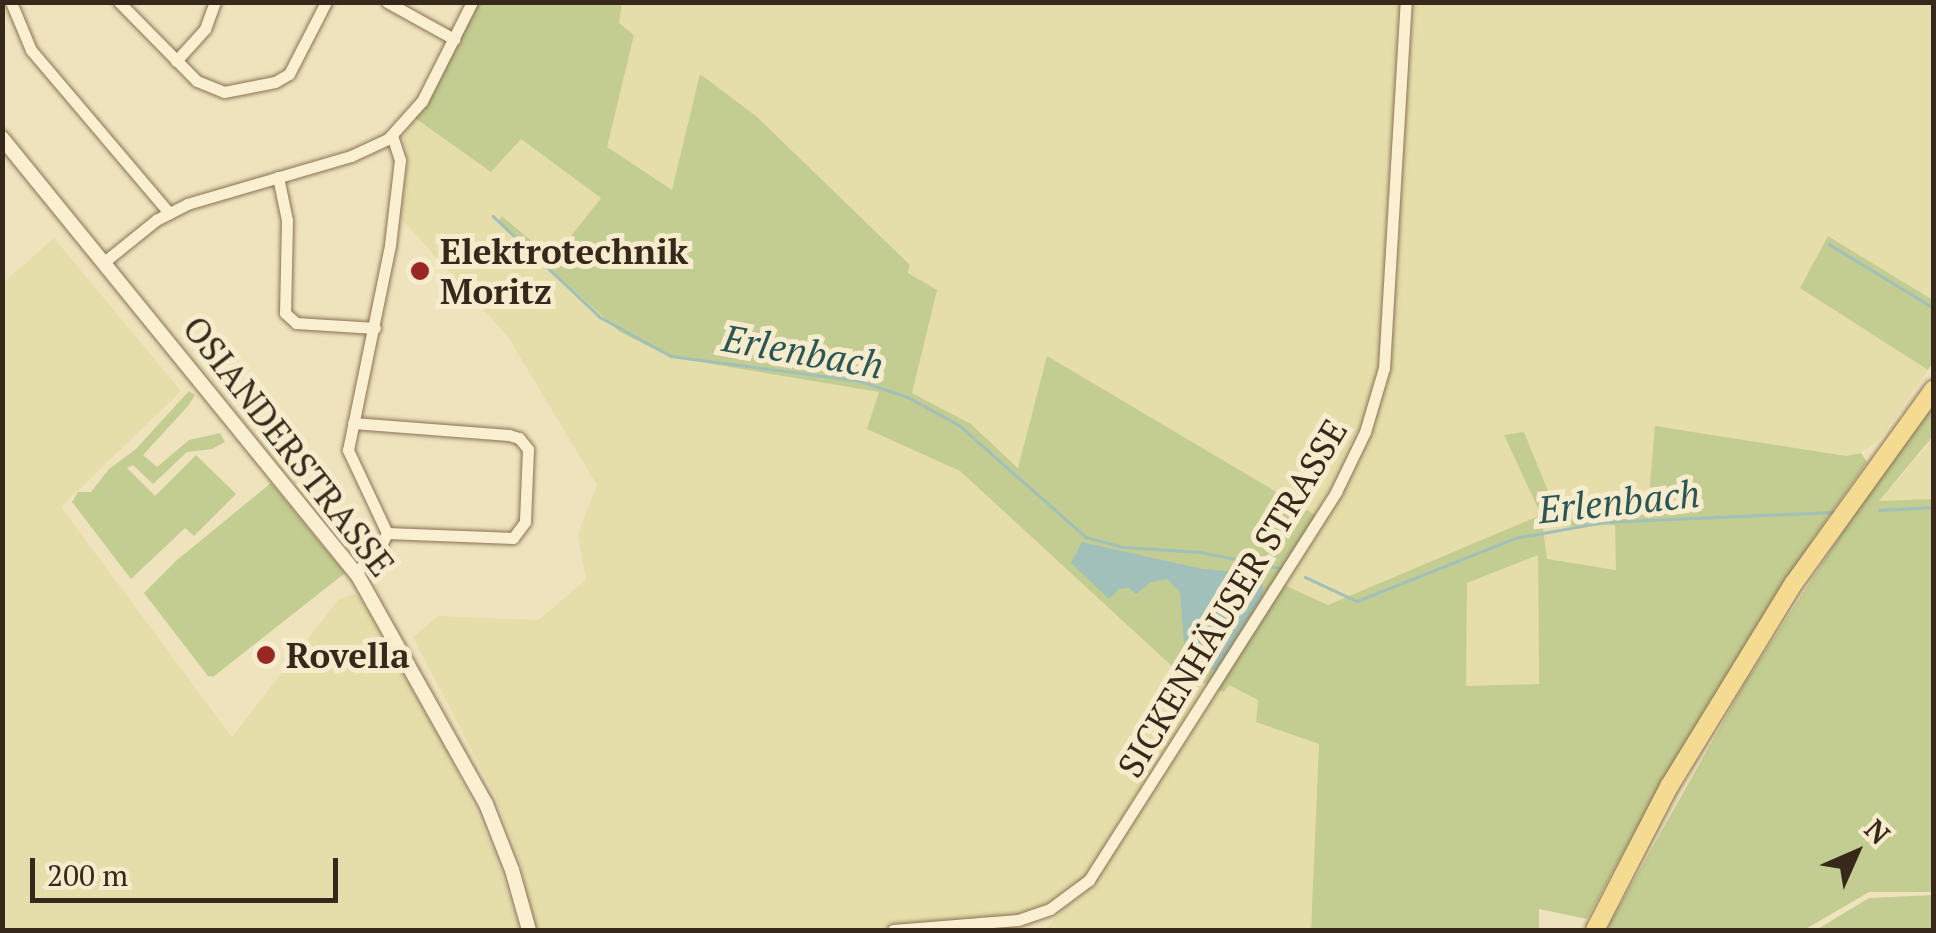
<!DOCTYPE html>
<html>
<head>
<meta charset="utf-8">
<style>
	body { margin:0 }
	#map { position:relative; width:1936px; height:933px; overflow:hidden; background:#efe3bd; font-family:"PT Serif",serif }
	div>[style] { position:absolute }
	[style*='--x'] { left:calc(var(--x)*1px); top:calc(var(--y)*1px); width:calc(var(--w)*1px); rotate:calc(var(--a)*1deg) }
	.farmland>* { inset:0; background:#e5deaa }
	.green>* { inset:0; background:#c3cd91 }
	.water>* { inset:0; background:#a1c0b9 }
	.stream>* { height:2.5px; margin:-1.25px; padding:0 1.25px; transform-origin:1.25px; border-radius:1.25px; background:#a1c0b9 }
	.roads { filter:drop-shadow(0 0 2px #887356) drop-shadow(0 0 2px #887356) }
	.minor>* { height:11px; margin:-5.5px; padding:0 5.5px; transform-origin:5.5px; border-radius:5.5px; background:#faefd0 }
	.tertiary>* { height:14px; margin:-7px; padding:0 7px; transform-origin:7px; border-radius:7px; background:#faefd0 }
	.primary>* { height:18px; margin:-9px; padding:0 9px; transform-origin:9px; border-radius:9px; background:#f5db92 }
	.dots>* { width:28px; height:28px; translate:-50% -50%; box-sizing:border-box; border:5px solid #f6eccd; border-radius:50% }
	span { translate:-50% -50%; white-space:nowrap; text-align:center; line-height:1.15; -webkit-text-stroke:10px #f6eccd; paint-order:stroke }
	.poi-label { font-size:35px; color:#36291b; font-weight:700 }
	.left { translate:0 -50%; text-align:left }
	.street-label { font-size:35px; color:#36291b }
	.water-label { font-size:38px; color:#2a5756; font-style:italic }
	.frame { position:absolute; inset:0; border:5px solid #36291b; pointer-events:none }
	.north { position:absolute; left:1806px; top:803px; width:100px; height:100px; -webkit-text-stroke:8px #f6eccd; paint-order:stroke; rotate:45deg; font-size:28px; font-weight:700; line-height:40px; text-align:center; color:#36291b }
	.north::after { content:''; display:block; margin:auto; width:35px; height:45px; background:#36291b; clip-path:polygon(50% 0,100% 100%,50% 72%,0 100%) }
	.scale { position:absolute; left:30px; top:858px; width:308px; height:45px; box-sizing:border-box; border:5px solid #36291b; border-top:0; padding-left:12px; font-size:30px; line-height:35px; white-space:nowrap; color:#36291b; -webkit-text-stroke:8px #f6eccd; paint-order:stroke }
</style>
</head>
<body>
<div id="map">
	<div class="farmland">
		<i style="clip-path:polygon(622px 3px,1933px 3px,1933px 300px,1829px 236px,1800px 288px,1928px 370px,1879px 440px,1861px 453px,1648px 508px,1557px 513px,1524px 432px,1505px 435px,1542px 515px,1328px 605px,1274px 582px,1048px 357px,1019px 468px,971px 424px,912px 393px,910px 265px,756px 116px,701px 75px,672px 190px,606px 147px,634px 35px,619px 23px)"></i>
		<i style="clip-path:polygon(415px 118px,491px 171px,520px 138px,601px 198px,553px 259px,503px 216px,498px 222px,620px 332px,769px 373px,880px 392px,928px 453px,960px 471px,1176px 670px,1224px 692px,1228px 684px,1259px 700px,1256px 722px,1319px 744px,1311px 930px,1045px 930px,1081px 888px,1064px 901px,986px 925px,887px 930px,534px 930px,521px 863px,495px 795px,413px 637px,438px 616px,538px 620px,586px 580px,578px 534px,597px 485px,508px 337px,399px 216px,407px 165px,404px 137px)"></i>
		<i style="clip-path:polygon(54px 238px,181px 391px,61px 507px,232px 737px,338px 600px,353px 594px,360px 598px,447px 750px,495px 853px,519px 930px,3px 930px,3px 283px)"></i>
		<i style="clip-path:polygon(1933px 436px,1933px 499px,1878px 502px,1926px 447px)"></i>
		<i style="clip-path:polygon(1616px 525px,1616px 570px,1547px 560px,1543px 527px)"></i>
		<i style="clip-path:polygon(1538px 555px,1539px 684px,1466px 687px,1467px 583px)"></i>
	</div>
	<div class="green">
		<i style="clip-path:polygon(evenodd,477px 3px,622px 3px,619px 23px,634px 35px,607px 147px,672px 190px,700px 74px,756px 116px,910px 265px,908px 273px,937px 290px,912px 393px,971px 424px,1018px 468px,1047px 356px,1317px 516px,1275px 581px,1328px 605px,1541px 515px,1504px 435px,1524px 432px,1557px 513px,1648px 508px,1655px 426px,1846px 456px,1861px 453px,1867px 462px,1815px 536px,1665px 777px,1587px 919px,1539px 909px,1539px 930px,1311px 930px,1319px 744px,1256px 722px,1258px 700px,1229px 685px,1224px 692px,1176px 670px,960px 471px,867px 429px,879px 392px,670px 357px,620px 332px,498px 222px,502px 216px,553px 259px,601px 198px,521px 139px,491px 172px,415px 118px,477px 3px,1615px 525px,1616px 570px,1547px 559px,1543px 527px,1615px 525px,477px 3px,1538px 555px,1539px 684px,1466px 686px,1467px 583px,1538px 555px)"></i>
		<i style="clip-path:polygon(1828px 236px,1933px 300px,1933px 362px,1928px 370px,1800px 288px)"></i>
		<i style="clip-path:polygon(189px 391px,195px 395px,188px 406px,143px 455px,157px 467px,189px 440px,220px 433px,225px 442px,212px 449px,187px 452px,153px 484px,133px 465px,127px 468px,155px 496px,196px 455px,236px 494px,194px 536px,185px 528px,131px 579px,72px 502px,78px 492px,91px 492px,109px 469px,136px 449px)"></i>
		<i style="clip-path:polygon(1933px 403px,1933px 436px,1879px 501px,1933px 499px,1933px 892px,1869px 892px,1804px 930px,1606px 930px,1745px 683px,1865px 497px)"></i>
		<i style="clip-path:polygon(271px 483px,345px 573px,213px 677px,208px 676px,144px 593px,177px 560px)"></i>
		<i style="clip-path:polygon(1933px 895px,1933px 930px,1816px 930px,1869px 898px)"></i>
	</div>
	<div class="water">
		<i style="clip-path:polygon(1082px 542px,1203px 569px,1250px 573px,1262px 579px,1263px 594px,1216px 670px,1199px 669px,1185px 655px,1180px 592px,1167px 579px,1151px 582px,1136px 594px,1129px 588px,1119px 589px,1109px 599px,1071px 563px)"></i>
	</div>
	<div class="stream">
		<i style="--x:493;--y:216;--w:147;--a:43.3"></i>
		<i style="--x:600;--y:317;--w:81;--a:28.8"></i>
		<i style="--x:671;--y:356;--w:191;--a:7.5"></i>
		<i style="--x:860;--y:381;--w:51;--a:18.4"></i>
		<i style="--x:908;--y:397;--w:58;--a:28.8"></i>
		<i style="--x:959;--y:425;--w:169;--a:41.4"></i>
		<i style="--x:1086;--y:537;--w:38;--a:15"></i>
		<i style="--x:1123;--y:547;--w:77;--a:3.7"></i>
		<i style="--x:1200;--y:552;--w:82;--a:11.3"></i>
		<i style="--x:1829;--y:244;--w:123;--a:31.4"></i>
		<i style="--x:1879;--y:510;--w:55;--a:-3.1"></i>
		<i style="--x:1305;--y:577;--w:57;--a:24.8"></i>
		<i style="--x:1357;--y:601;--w:170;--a:-21.7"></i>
		<i style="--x:1515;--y:538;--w:90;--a:-10.2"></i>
		<i style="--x:1604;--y:522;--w:230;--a:-2.5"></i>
	</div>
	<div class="roads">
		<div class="minor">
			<i style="--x:11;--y:2;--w:52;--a:67.4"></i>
			<i style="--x:31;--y:50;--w:214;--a:49.7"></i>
			<i style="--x:119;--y:2;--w:111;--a:45.4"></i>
			<i style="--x:197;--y:81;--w:29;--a:22"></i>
			<i style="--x:224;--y:92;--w:52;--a:-11.1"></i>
			<i style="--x:275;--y:82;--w:16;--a:-30"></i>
			<i style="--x:289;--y:74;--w:81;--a:-62.8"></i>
			<i style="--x:387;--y:2;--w:77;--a:28.9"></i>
			<i style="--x:176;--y:61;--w:43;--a:-47.8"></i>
			<i style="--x:205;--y:29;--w:29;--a:-70"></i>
			<i style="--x:278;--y:177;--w:44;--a:78.2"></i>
			<i style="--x:287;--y:220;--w:93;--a:91.2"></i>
			<i style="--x:285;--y:313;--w:15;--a:42"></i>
			<i style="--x:296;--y:323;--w:79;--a:3.6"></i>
			<i style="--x:104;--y:262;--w:67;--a:-38.9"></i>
			<i style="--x:156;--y:220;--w:35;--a:-27"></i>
			<i style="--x:187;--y:204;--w:171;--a:-16.3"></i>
			<i style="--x:351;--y:156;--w:41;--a:-24.7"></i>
			<i style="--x:388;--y:139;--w:51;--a:-48.2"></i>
			<i style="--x:422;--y:101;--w:111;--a:-63.2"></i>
			<i style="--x:353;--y:423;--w:156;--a:4.4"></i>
			<i style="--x:509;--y:435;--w:10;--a:17"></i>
			<i style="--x:519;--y:438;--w:14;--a:51"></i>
			<i style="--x:528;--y:449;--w:73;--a:92.4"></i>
			<i style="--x:525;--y:522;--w:20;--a:127"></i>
			<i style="--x:513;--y:538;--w:126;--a:-177.7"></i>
			<i style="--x:355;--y:572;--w:28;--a:-39"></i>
			<i style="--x:377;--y:554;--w:23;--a:-65"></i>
			<i style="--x:387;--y:533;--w:92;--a:-115.2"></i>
			<i style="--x:348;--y:450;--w:209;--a:-78.4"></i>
			<i style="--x:390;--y:245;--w:86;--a:-83.3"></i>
			<i style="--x:400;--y:160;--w:26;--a:-108"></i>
			<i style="--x:893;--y:930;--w:125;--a:-4.6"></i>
			<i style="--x:1018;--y:920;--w:34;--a:-19"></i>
			<i style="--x:1050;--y:909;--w:49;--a:-36.6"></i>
			<i style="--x:1089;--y:880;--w:460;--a:-57.5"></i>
			<i style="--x:1336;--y:492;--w:67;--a:-64.2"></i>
			<i style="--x:1365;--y:432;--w:67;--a:-73.5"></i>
			<i style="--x:1384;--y:368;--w:367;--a:-86.6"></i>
		</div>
		<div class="tertiary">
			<i style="--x:2;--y:138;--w:564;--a:50.9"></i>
			<i style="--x:358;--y:576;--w:261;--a:60.7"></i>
			<i style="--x:486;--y:804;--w:71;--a:68.5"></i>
			<i style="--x:512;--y:870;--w:62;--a:74.2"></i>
		</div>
		<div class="primary">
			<i style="--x:1595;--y:930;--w:163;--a:-62.7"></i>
			<i style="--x:1670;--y:785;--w:237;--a:-58.5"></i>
			<i style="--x:1794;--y:583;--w:239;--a:-54.2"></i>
		</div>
	</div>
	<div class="dots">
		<i style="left:420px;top:271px;background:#992824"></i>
		<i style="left:266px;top:655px;background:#992824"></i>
	</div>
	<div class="poi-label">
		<span class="left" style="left:440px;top:271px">Elektrotechnik<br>Moritz</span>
		<span class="left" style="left:286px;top:655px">Rovella</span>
	</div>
	<div class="street-label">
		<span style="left:289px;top:446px;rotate:52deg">OSIANDERSTRASSE</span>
		<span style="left:1232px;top:598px;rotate:-59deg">SICKENHÄUSER STRASSE</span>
	</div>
	<div class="water-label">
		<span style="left:803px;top:352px;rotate:10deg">Erlenbach</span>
		<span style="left:1619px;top:502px;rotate:-6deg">Erlenbach</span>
	</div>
	<div class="frame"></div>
	<div class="north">N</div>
	<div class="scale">200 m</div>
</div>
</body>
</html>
